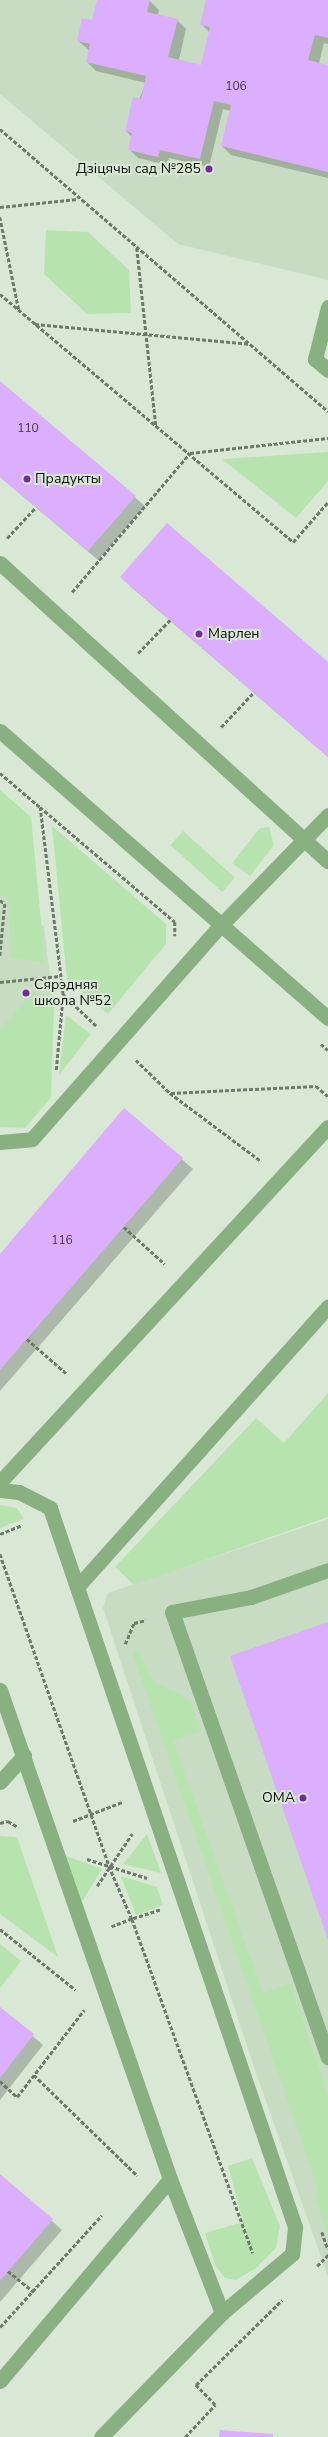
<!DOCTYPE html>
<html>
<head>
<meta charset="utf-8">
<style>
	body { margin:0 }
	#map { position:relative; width:328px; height:2437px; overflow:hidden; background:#d8e8d5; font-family:"Nunito Sans",sans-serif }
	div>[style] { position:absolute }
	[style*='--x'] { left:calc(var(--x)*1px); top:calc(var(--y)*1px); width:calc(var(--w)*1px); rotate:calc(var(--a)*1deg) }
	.built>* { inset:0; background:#c8dcc4 }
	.green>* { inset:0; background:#b7e4ae; transform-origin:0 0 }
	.shadow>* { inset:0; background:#0003 }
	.building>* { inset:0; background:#dbaefe }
	.path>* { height:2.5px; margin-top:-1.25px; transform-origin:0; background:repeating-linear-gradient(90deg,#6e796c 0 4px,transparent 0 6px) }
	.service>* { height:15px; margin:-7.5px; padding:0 7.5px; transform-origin:7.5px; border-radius:7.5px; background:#88b080 }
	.dots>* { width:11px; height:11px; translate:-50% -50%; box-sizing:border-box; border:2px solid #d8e8d5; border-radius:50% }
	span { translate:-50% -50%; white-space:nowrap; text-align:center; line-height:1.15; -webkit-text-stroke:4px #d8e8d5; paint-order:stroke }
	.number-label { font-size:12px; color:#3d3545 }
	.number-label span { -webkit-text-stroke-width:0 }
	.poi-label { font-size:14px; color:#080d07 }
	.right { translate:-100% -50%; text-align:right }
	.left { translate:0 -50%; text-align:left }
</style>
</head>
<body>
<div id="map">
	<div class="built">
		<i style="clip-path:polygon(0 0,328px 0,328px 280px,178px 244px,0 94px)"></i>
		<i style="clip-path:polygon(0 889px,44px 927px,54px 1008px,0 1068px)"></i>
		<i style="clip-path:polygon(328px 1519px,328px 2277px,255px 2070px,103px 1608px,108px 1593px)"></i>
	</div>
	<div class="green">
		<i style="clip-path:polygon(46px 230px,88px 232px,129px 270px,131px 313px,87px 314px,44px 274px)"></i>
		<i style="clip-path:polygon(328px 452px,328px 481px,296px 518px,222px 459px)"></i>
		<i style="clip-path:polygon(0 790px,31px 817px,45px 963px,11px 958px,8px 900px,0 894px)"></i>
		<i style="clip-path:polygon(52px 826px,166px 924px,166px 944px,108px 1014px,67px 980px)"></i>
		<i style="clip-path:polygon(269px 827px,274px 845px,250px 876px,232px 863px,260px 828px)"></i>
		<i style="left:183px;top:831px;width:70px;height:19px;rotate:42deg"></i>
		<i style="clip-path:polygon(32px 993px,44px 995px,54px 1008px,51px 1098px,25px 1128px,0 1127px,0 1029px)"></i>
		<i style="clip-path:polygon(66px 1015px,91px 1034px,59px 1075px)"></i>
		<i style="clip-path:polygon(328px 1393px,328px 1517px,134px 1585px,115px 1567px,256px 1418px,284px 1443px)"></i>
		<i style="clip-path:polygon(0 1505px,17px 1508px,24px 1519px,0 1528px)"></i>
		<i style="clip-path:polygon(138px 1650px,153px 1681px,191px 1700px,200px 1732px,173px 1740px,263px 1993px,291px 1983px,328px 2095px,328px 2234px,316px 2200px,317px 2186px,132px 1652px)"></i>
		<i style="clip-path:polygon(147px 1834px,161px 1873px,123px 1864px)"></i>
		<i style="clip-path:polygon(0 1836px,17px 1837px,58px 1957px,0 1914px)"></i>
		<i style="clip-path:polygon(66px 1856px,102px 1869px,82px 1902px)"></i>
		<i style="clip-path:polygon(121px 1876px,157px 1887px,163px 1905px,136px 1915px)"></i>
		<i style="clip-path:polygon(0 1944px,21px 1961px,0 1988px)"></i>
		<i style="clip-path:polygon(252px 2158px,280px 2226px,276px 2248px,256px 2268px,236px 2280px,225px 2278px,215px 2265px,205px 2233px,243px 2222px,228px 2166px)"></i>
	</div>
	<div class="shadow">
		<i style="clip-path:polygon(98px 0,150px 1px,159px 10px,158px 15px,177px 20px,186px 29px,179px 60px,202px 66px,210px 33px,201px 24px,207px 0,328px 0,328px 44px,324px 43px,319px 63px,328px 66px,328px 178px,231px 155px,222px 146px,231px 111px,223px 109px,209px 167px,169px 158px,167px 165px,138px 158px,129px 149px,132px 137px,126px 131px,146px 83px,96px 71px,87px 62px,89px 50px,78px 41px,93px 22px)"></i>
		<i style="clip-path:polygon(0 383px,145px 506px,98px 560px,0 477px)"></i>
		<i style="clip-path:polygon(122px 577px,328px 663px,328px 757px,131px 587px)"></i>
		<i style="clip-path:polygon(124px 1109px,193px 1169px,0 1391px,0 1256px)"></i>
		<i style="clip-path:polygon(0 2008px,43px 2045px,0 2100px)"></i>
		<i style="clip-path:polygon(0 2175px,62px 2230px,0 2302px)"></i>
	</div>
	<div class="building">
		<i style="clip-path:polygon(97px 0,150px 0,147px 12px,178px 19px,168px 57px,201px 65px,210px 27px,200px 25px,206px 0,328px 0,328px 38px,315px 35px,308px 60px,328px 65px,328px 172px,221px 146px,231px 105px,214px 101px,200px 159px,160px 150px,158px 157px,128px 150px,132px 133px,125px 131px,133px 97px,141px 99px,146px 76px,86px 62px,90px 44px,77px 41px,82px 18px,92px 20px)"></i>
		<i style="clip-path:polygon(0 381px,136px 496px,88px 551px,0 477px)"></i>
		<i style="clip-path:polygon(167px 523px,328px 662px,328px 757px,120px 577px)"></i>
		<i style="clip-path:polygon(124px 1108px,183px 1158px,0 1370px,0 1254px)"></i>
		<i style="clip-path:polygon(328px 1622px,328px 1940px,230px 1656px)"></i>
		<i style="clip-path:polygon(0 2007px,34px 2034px,0 2078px)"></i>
		<i style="clip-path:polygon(0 2174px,53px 2219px,0 2281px)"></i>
		<i style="clip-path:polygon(220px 2430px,273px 2434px,273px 2437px,219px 2437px)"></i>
	</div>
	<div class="path">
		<i style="--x:0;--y:129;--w:433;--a:40.7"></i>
		<i style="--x:0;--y:207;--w:78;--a:-5.9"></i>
		<i style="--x:0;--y:217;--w:95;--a:78.5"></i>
		<i style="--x:137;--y:248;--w:179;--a:83.9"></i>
		<i style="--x:0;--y:294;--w:384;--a:40.2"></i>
		<i style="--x:293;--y:542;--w:53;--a:-48.8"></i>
		<i style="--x:35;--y:324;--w:215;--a:5.3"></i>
		<i style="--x:7;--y:538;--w:42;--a:-46.9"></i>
		<i style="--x:72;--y:592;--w:182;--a:-49.7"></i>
		<i style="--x:190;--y:453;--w:139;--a:-6.2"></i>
		<i style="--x:138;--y:653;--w:46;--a:-45.9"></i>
		<i style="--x:221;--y:727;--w:48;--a:-46.7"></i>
		<i style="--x:0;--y:773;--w:52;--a:40.4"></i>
		<i style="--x:0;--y:900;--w:6;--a:39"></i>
		<i style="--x:5;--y:904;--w:52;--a:95.5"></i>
		<i style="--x:0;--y:982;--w:60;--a:-5.7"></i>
		<i style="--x:96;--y:1026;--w:45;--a:-136.8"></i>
		<i style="--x:63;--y:995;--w:189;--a:-97"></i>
		<i style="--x:40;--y:807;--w:177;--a:40.4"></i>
		<i style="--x:175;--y:922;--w:14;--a:90"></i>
		<i style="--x:321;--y:1044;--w:9;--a:41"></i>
		<i style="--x:136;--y:1060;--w:47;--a:44.1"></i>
		<i style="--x:170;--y:1093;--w:114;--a:36.8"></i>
		<i style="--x:56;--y:1070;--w:75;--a:-84.7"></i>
		<i style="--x:171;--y:1093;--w:145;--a:-2.8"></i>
		<i style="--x:316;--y:1086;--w:16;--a:40"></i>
		<i style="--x:124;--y:1227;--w:55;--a:42.1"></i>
		<i style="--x:27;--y:1339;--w:52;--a:41.1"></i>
		<i style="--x:0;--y:1534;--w:24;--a:-22"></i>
		<i style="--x:0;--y:1554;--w:330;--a:70.7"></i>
		<i style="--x:109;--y:1866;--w:58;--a:66.5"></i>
		<i style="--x:132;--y:1919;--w:22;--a:159"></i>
		<i style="--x:125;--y:1644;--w:23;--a:-67"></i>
		<i style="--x:134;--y:1623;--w:12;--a:-14"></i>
		<i style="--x:73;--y:1821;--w:53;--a:-21.2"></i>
		<i style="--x:0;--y:1823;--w:8;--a:-14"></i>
		<i style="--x:8;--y:1821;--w:12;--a:31"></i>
		<i style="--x:87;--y:1859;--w:63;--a:17.6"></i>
		<i style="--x:97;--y:1886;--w:63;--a:-56.1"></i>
		<i style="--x:160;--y:1910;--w:29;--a:162"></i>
		<i style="--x:132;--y:1919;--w:355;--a:70.1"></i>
		<i style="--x:0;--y:1929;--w:97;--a:38.8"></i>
		<i style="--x:34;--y:2075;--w:144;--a:44.2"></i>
		<i style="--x:0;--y:2081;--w:23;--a:43"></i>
		<i style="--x:17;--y:2097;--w:110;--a:-52.4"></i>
		<i style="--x:322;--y:2232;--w:18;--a:71"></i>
		<i style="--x:317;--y:2266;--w:16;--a:-45"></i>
		<i style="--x:8;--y:2271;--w:33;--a:39"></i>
		<i style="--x:0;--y:2327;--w:151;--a:-47.7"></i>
		<i style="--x:185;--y:2437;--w:44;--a:-46.8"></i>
		<i style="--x:215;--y:2405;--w:28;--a:-134"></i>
		<i style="--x:196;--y:2385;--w:121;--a:-44.7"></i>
	</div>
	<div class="service">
		<i style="--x:328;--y:307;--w:54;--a:104"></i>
		<i style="--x:315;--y:359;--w:17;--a:40"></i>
		<i style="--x:0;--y:563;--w:443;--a:42.3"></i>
		<i style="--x:0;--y:731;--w:436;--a:41.2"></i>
		<i style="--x:0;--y:1142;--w:32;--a:-5"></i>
		<i style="--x:32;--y:1139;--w:284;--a:-48.6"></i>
		<i style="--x:220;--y:926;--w:155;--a:-45.8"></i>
		<i style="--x:0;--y:1482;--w:483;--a:-47.3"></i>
		<i style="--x:0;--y:1490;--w:19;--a:6"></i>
		<i style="--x:19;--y:1492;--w:35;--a:27"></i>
		<i style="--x:50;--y:1508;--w:760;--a:71.18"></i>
		<i style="--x:295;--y:2227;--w:27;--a:96"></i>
		<i style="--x:292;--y:2254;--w:92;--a:139.9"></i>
		<i style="--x:328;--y:1570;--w:82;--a:160.7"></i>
		<i style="--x:251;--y:1597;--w:80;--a:169.2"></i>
		<i style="--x:172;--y:1612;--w:472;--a:70.7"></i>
		<i style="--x:78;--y:1586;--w:375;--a:-48.2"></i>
		<i style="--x:0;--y:1690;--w:518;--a:70.83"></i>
		<i style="--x:170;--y:2179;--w:144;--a:68.8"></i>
		<i style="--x:222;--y:2313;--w:173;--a:134.3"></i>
		<i style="--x:0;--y:1782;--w:36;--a:-48"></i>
		<i style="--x:0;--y:2381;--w:264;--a:-49.9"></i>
	</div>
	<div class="dots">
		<i style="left:209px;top:169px;background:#732b9e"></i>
		<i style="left:27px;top:479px;background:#732b9e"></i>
		<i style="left:199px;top:634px;background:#732b9e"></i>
		<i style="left:26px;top:993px;background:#732b9e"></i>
		<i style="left:303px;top:1798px;background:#732b9e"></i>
	</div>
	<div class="number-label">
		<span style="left:236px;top:87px">106</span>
		<span style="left:28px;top:429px">110</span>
		<span style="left:62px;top:1241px">116</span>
	</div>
	<div class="poi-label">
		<span class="right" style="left:201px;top:169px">Дзіцячы сад №285</span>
		<span class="left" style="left:35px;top:479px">Прадукты</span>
		<span class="left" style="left:208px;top:634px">Марлен</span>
		<span class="left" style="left:34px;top:993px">Сярэдняя<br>школа №52</span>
		<span class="right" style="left:295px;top:1798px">ОМА</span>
	</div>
</div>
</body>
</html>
